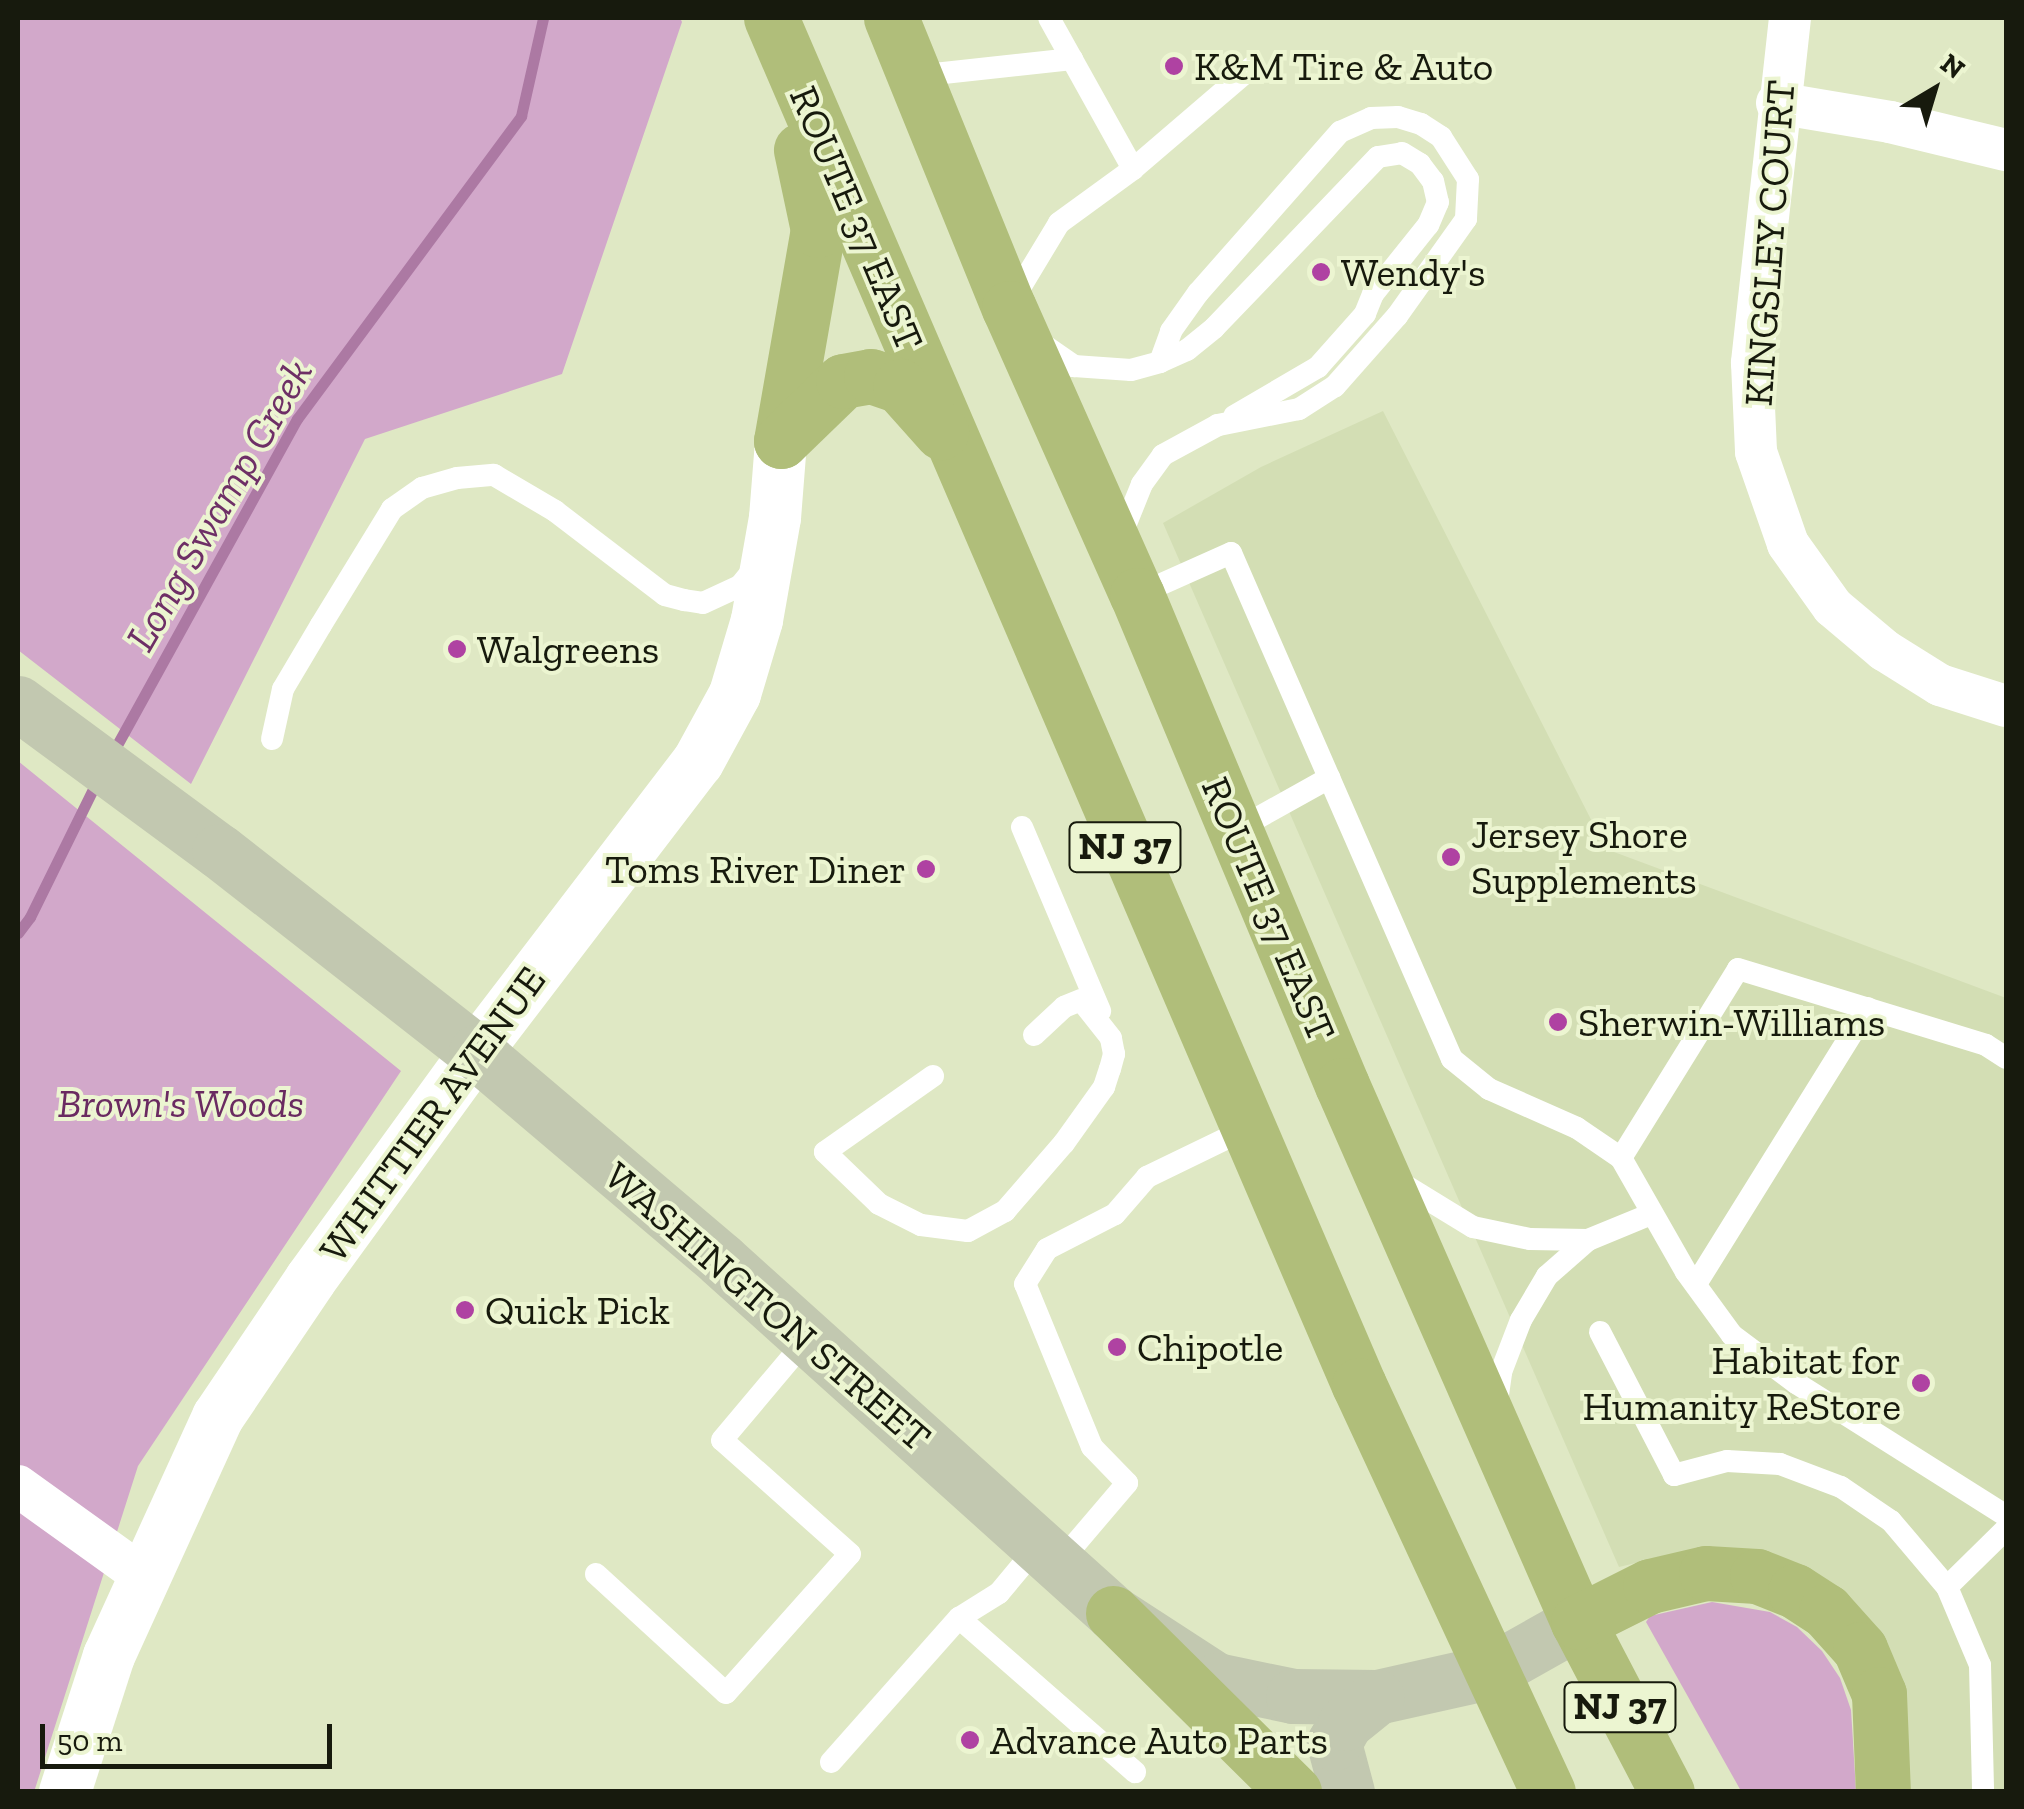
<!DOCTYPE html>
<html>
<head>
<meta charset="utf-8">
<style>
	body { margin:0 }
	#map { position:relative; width:2024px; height:1809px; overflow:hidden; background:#dfe8c4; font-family:"Zilla Slab",serif }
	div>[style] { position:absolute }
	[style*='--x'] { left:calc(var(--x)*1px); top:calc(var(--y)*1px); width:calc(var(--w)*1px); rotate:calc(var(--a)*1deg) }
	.built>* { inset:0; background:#d3deb4 }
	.green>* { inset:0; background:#d2a8ca }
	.stream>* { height:11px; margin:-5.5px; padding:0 5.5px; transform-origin:5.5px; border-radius:5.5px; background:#ac79a3 }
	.service>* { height:22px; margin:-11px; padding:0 11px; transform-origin:11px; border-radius:11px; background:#fff }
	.minor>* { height:42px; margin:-21px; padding:0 21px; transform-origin:21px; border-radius:21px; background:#fff }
	.tertiary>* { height:52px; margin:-26px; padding:0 26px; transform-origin:26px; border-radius:26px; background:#fff }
	.secondary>* { height:55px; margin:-27.5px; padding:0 27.5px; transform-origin:27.5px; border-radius:27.5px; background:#c2c8b0 }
	.trunk>* { height:55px; margin:-27.5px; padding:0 27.5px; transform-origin:27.5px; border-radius:27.5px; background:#b0be7a }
	.dots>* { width:28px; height:28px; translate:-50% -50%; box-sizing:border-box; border:5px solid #ecf5d1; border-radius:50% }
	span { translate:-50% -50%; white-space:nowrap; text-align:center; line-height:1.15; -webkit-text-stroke:8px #ecf5d1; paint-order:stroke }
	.shield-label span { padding:2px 8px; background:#ecf5d1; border:2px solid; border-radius:8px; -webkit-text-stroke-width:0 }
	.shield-label { font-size:38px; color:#171a0d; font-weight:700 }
	.poi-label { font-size:40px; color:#171a0d }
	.left { translate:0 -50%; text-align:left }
	.right { translate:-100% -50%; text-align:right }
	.street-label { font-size:40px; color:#171a0d }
	.park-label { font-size:40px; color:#6a2a61; font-style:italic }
	.water-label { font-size:42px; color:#6e2f66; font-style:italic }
	.frame { position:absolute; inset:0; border:20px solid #171a0d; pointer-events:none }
	.north { position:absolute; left:1884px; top:40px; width:100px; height:100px; -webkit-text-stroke:8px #ecf5d1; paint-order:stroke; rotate:38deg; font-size:28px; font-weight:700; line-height:40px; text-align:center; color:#171a0d }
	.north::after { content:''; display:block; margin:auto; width:35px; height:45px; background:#171a0d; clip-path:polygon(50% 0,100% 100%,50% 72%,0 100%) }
	.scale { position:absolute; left:40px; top:1724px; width:292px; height:45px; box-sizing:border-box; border:5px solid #171a0d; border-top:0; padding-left:12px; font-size:30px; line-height:35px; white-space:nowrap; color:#171a0d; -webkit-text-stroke:8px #ecf5d1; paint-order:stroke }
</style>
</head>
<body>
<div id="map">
	<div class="built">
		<i style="clip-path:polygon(1383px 411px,1606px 849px,2006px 998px,2006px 1791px,1907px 1791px,1907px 1706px,1882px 1635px,1702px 1547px,1619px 1567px,1163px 523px,1261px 467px)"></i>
	</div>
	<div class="green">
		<i style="clip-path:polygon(18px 18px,680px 18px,682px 22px,562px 374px,365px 439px,191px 784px,18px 650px)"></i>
		<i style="clip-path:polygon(18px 761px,401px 1071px,138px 1466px,34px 1792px,18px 1791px)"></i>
		<i style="clip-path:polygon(1712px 1602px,1770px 1612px,1797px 1627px,1822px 1651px,1840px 1678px,1851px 1710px,1856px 1791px,1741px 1791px,1646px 1622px,1650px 1616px)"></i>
	</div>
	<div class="stream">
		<i style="--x:112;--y:754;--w:383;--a:-61.1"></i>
		<i style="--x:297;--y:419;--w:377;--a:-53.5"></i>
		<i style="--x:521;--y:116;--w:100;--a:-77.3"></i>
		<i style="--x:18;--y:933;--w:20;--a:-53"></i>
		<i style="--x:30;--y:917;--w:154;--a:-63.8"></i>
	</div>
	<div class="service">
		<i style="--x:1049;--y:18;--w:173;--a:60.9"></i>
		<i style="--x:1133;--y:169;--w:157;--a:-40.6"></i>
		<i style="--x:916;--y:76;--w:157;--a:-6.2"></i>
		<i style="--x:1012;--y:301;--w:91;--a:-58.9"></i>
		<i style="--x:1059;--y:223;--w:92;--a:-36.1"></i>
		<i style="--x:1038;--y:341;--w:44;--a:34.8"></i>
		<i style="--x:1074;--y:366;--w:57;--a:4"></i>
		<i style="--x:1131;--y:370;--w:30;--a:-15"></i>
		<i style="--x:1160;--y:362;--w:33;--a:-70"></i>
		<i style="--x:1171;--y:331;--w:47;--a:-54.6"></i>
		<i style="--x:1198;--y:293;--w:215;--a:-48.6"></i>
		<i style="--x:1340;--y:132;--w:34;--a:-24"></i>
		<i style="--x:1371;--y:118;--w:27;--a:-2"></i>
		<i style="--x:1398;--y:117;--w:24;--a:17"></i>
		<i style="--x:1421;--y:124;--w:24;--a:33"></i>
		<i style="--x:1441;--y:137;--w:50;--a:57.3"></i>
		<i style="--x:1468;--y:179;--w:40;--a:92.9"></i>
		<i style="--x:1466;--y:219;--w:119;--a:125.4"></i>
		<i style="--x:1397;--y:316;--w:94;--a:131.5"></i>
		<i style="--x:1335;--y:386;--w:43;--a:147.4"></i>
		<i style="--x:1299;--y:409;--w:83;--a:168.8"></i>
		<i style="--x:1218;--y:425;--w:63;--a:151.4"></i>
		<i style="--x:1163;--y:455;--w:36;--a:126"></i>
		<i style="--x:1142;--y:484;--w:61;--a:112"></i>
		<i style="--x:1160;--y:362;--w:30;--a:-24"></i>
		<i style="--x:1187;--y:350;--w:35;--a:-39"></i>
		<i style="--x:1214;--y:328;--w:237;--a:-46.2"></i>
		<i style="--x:1378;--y:157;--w:24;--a:-9"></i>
		<i style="--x:1402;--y:153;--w:21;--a:31"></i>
		<i style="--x:1420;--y:164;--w:21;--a:53"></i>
		<i style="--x:1433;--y:181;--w:22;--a:77"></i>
		<i style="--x:1438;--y:202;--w:25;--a:113"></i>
		<i style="--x:1428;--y:225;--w:88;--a:128.6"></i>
		<i style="--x:1373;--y:294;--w:22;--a:112"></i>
		<i style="--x:1365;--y:314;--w:71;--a:131.6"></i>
		<i style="--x:1318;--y:367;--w:97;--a:149.7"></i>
		<i style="--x:1137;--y:595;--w:103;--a:-24.1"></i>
		<i style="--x:1231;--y:553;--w:552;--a:66.41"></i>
		<i style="--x:1452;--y:1059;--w:48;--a:39"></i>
		<i style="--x:1489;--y:1089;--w:96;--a:23.9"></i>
		<i style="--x:1577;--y:1128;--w:53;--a:34.3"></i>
		<i style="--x:1621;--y:1158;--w:131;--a:60.3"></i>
		<i style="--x:1686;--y:1272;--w:78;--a:53.9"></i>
		<i style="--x:1732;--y:1335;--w:80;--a:36.9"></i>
		<i style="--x:1796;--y:1383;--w:249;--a:32.3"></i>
		<i style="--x:272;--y:739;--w:51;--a:-77.6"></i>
		<i style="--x:283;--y:689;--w:74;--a:-59.3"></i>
		<i style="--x:321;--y:625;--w:136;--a:-58.5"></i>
		<i style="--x:392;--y:509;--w:37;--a:-35"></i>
		<i style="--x:422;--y:488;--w:36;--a:-16"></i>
		<i style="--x:457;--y:478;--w:37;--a:-5"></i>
		<i style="--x:494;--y:475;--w:71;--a:30.5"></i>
		<i style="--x:555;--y:511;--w:138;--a:37.4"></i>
		<i style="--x:665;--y:595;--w:20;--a:15"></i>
		<i style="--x:684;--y:600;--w:19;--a:9"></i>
		<i style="--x:703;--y:603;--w:41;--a:-24.7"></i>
		<i style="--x:740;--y:586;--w:22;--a:-51"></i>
		<i style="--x:1022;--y:827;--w:200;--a:67"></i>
		<i style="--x:1236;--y:830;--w:107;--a:-29.2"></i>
		<i style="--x:933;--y:1076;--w:132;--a:144.9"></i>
		<i style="--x:825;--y:1152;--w:75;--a:43.9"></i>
		<i style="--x:879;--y:1204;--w:47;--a:26.6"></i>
		<i style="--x:921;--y:1225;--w:47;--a:7.3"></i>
		<i style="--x:968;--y:1231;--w:42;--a:-28.4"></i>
		<i style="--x:1005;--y:1211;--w:90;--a:-49.1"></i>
		<i style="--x:1064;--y:1143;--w:69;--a:-54.5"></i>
		<i style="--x:1104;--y:1087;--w:19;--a:-72"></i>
		<i style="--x:1110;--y:1069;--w:16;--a:-75"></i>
		<i style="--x:1114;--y:1054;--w:16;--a:-101"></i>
		<i style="--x:1111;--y:1038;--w:48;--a:-128.3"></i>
		<i style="--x:1081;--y:1000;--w:18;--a:158"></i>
		<i style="--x:1064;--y:1007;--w:41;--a:137"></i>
		<i style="--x:1621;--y:1158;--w:222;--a:-58.2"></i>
		<i style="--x:1738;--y:969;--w:259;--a:17"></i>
		<i style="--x:1986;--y:1045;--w:24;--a:33"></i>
		<i style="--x:1401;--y:1183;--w:84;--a:31.4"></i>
		<i style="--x:1473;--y:1227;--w:58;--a:11.9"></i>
		<i style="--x:1530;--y:1239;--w:58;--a:1"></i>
		<i style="--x:1696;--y:1284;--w:325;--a:-58.1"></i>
		<i style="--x:1600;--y:1332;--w:161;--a:62.6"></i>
		<i style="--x:1674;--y:1475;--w:55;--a:-14.8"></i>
		<i style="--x:1727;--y:1461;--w:53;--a:3.2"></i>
		<i style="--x:1780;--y:1464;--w:65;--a:20.7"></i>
		<i style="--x:1841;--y:1487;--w:60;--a:34.2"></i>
		<i style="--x:1891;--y:1521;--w:87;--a:49.7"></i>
		<i style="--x:1947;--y:1587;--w:85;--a:67.1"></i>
		<i style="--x:1980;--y:1665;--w:127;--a:88.6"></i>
		<i style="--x:1496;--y:1409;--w:37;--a:-82"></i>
		<i style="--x:1501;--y:1372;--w:56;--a:-69"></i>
		<i style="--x:1521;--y:1320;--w:51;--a:-59.4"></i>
		<i style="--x:1547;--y:1276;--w:55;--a:-41.3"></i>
		<i style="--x:1588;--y:1240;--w:68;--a:-22.4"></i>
		<i style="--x:1059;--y:1563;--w:105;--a:-49.6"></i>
		<i style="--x:1127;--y:1483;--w:50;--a:-134.2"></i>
		<i style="--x:1092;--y:1447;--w:176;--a:-112.3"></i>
		<i style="--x:1025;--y:1284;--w:41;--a:-57.8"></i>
		<i style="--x:1047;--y:1249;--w:76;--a:-27.2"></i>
		<i style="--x:1115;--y:1214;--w:49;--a:-49.1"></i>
		<i style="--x:1147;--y:1177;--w:112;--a:-25.9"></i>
		<i style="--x:596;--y:1574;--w:176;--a:42.5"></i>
		<i style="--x:726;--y:1693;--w:186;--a:-48.3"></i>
		<i style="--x:850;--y:1554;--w:171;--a:-138.3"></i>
		<i style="--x:722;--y:1440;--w:132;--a:-49.9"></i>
		<i style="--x:1947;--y:1587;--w:83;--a:-44.5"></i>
		<i style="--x:959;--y:1618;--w:234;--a:41.2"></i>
		<i style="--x:831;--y:1762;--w:193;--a:-48.4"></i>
		<i style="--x:959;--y:1618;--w:47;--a:-32"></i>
		<i style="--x:999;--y:1593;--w:62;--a:-50.2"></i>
	</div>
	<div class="minor">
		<i style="--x:1790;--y:18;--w:347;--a:96.3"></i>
		<i style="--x:1752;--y:363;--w:89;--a:87.4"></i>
		<i style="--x:1756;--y:452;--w:97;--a:70.8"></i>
		<i style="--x:1788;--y:544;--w:77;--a:54.5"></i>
		<i style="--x:1833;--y:607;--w:67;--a:40.1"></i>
		<i style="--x:1884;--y:650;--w:66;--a:32"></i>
		<i style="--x:1940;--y:685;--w:69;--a:17.7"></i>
		<i style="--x:1777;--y:103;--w:115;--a:9.5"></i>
		<i style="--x:1890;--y:122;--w:119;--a:13.6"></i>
		<i style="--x:18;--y:1486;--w:153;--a:35.7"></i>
	</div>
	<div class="tertiary">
		<i style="--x:65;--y:1792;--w:143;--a:-72.1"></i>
		<i style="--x:109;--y:1656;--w:263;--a:-65.5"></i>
		<i style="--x:218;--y:1417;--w:166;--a:-56"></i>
		<i style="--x:311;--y:1279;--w:281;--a:-54"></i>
		<i style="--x:476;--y:1052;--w:365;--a:-52.6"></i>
		<i style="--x:698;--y:762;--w:77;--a:-61.4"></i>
		<i style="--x:735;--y:694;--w:77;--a:-73.4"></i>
		<i style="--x:757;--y:620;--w:104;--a:-80"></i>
		<i style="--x:775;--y:518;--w:77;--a:-85.5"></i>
	</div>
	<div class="secondary">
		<i style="--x:18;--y:703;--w:250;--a:36.4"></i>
		<i style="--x:219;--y:851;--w:326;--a:38"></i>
		<i style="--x:476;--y:1052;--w:321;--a:40.3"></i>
		<i style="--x:721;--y:1260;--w:528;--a:42"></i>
		<i style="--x:1113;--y:1613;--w:123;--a:33"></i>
		<i style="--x:1216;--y:1680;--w:79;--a:11.7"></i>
		<i style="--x:1293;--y:1696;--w:84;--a:0.7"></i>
		<i style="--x:1377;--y:1697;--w:115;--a:-12.6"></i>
		<i style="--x:1489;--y:1672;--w:102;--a:-29.3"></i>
		<i style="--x:1347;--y:1792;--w:51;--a:-104.9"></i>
		<i style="--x:1334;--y:1743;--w:23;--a:-61"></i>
		<i style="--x:1345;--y:1723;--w:41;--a:-39.1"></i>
	</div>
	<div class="trunk">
		<i style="--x:771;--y:18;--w:1488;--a:66.73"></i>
		<i style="--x:1359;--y:1385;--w:449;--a:65.1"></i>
		<i style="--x:891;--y:18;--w:313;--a:67.9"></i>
		<i style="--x:1009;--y:308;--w:314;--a:66"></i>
		<i style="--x:1137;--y:595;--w:531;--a:67.3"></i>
		<i style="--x:1342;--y:1085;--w:587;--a:66.28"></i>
		<i style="--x:1578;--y:1622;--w:192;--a:62.4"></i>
		<i style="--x:781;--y:441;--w:214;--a:-80.1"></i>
		<i style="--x:818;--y:230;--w:82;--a:-102"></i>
		<i style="--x:781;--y:441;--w:86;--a:-44.1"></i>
		<i style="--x:843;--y:381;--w:28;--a:-10"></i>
		<i style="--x:871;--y:376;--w:31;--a:19"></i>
		<i style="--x:900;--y:386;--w:62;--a:48.3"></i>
		<i style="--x:1113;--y:1613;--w:255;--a:44.7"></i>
		<i style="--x:1578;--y:1622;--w:80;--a:-26.6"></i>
		<i style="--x:1650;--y:1586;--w:57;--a:-13.1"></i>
		<i style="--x:1706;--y:1573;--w:51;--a:3.4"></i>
		<i style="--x:1757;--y:1576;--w:41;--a:21.5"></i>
		<i style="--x:1795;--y:1591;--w:37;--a:33"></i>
		<i style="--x:1826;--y:1611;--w:51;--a:48.2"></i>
		<i style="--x:1860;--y:1649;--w:49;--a:67.1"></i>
		<i style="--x:1879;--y:1694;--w:98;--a:87.7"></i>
	</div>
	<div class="dots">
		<i style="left:1174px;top:66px;background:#af42a2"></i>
		<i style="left:1321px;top:272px;background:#af42a2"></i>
		<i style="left:457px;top:649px;background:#af42a2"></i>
		<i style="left:1451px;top:857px;background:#af42a2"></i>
		<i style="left:926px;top:869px;background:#af42a2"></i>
		<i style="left:1558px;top:1022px;background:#af42a2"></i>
		<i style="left:465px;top:1310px;background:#af42a2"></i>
		<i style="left:1117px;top:1347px;background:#af42a2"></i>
		<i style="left:1921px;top:1383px;background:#af42a2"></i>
		<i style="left:970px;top:1740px;background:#af42a2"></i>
	</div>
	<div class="shield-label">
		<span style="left:1125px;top:847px">NJ 37</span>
		<span style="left:1620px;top:1707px">NJ 37</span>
	</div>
	<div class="poi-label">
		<span class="left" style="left:1194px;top:66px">K&amp;M Tire &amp; Auto</span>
		<span class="left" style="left:1341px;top:272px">Wendy's</span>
		<span class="left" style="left:477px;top:649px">Walgreens</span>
		<span class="left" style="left:1471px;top:857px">Jersey Shore<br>Supplements</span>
		<span class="right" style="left:906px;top:869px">Toms River Diner</span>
		<span class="left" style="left:1578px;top:1022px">Sherwin-Williams</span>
		<span class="left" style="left:485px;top:1310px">Quick Pick</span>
		<span class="left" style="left:1137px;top:1347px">Chipotle</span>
		<span class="right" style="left:1901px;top:1383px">Habitat for<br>Humanity ReStore</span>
		<span class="left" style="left:990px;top:1740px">Advance Auto Parts</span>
	</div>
	<div class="street-label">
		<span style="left:857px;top:218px;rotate:67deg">ROUTE 37 EAST</span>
		<span style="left:1769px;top:243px;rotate:-86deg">KINGSLEY COURT</span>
		<span style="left:1269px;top:909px;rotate:67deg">ROUTE 37 EAST</span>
		<span style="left:432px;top:1114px;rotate:-54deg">WHITTIER AVENUE</span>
		<span style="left:768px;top:1306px;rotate:41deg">WASHINGTON STREET</span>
	</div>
	<div class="park-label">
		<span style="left:181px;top:1103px">Brown's Woods</span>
	</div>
	<div class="water-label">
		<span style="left:219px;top:505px;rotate:-60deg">Long Swamp Creek</span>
	</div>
	<div class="frame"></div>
	<div class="north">N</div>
	<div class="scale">50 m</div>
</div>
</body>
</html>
